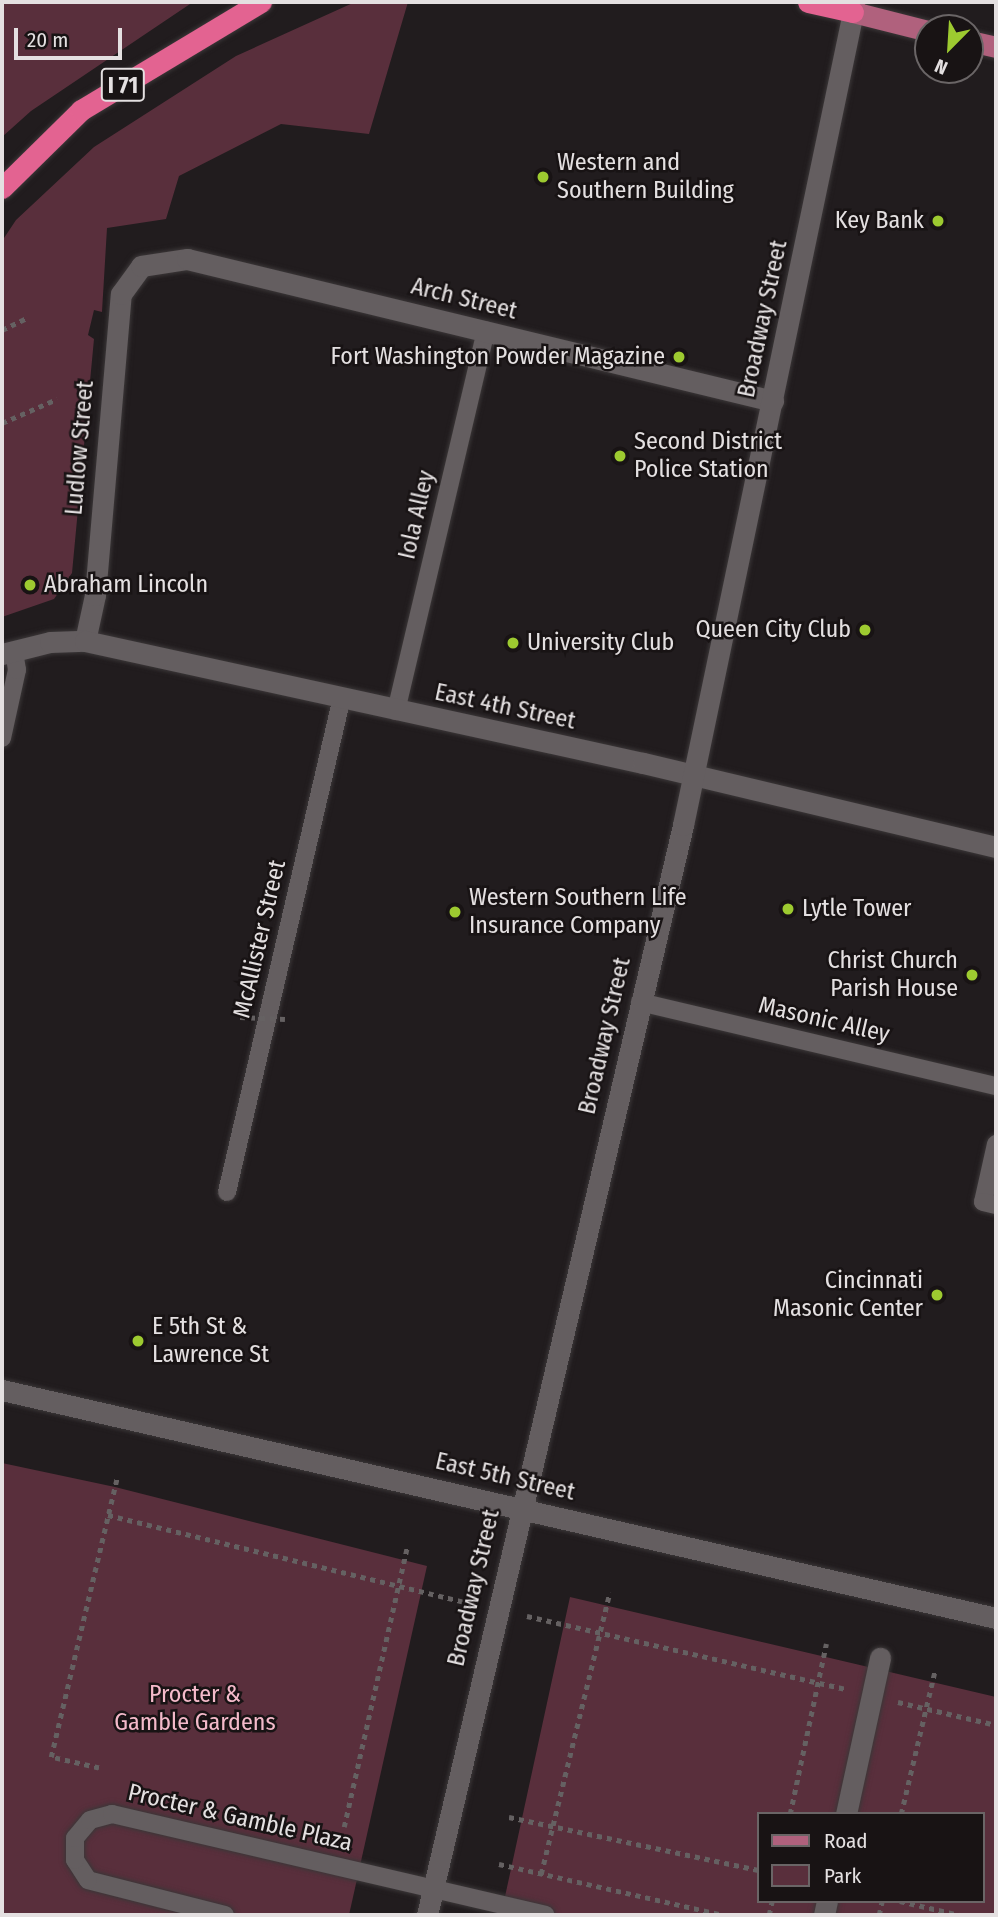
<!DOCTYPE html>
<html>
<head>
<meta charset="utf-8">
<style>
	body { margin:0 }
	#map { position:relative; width:998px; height:1917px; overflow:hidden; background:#211c1e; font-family:"Fira Sans Condensed",sans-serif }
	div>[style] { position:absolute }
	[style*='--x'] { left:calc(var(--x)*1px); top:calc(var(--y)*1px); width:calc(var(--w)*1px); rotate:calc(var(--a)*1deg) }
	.green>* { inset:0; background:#592f3c }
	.path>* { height:4.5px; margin-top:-2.25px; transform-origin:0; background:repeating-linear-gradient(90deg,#656162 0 5px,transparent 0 10px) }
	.roads { filter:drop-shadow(0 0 2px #3b3738) drop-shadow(0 0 2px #3b3738) }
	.service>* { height:18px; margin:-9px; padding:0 9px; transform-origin:9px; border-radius:9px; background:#645e60 }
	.pedestrian>* { height:21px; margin:-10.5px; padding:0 10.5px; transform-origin:10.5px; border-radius:10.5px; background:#645e60 }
	.minor>* { height:21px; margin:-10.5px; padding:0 10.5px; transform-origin:10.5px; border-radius:10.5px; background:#645e60 }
	.tertiary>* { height:21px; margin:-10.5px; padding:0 10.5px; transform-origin:10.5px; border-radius:10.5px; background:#645e60 }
	.secondary>* { height:21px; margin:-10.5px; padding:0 10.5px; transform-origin:10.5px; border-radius:10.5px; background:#645e60 }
	.primary>* { height:21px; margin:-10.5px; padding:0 10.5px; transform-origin:10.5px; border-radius:10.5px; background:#b0617d }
	.motorway>* { height:21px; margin:-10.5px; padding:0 10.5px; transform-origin:10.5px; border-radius:10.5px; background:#e36391 }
	.path-bridge>* { height:4.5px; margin-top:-2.25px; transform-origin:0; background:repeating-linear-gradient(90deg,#656162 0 5px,transparent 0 10px) }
	.dots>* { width:19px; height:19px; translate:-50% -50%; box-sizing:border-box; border:4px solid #181314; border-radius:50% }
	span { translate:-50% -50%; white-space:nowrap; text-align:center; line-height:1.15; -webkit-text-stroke:5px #181314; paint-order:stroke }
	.shield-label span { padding:2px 5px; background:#181314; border:2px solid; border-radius:5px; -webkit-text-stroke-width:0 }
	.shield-label { font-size:23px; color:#e4e0e1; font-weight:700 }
	.poi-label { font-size:24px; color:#e4e0e1 }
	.left { translate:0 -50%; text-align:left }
	.right { translate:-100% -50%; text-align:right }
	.street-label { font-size:24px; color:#e4e0e1 }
	.park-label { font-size:24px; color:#f4baca }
	.frame { position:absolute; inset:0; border:4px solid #e4e0e1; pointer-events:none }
	.legend { position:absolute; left:757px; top:1812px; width:228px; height:91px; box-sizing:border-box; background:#181314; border:2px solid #6a6566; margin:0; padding:9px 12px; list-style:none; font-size:21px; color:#e4e0e1 }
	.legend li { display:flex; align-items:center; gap:14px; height:35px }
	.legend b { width:35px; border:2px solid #6a6566 }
	.north { position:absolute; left:914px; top:14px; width:70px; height:70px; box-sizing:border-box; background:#181314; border:2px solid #6a6566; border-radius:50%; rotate:204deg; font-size:19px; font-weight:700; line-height:28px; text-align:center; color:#e4e0e1 }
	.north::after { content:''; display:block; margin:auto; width:24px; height:32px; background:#9dca30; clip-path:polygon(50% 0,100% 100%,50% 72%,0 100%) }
	.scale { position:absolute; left:14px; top:28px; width:108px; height:32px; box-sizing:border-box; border:4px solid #e4e0e1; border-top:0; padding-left:9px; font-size:21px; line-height:24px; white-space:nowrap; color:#e4e0e1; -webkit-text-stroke:5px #181314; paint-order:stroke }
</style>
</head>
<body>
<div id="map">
	<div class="green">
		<i style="clip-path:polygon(2px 2px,193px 2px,31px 111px,2px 137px)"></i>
		<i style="clip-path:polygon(355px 2px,408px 2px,369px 134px,281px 124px,179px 176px,166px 219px,107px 228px,102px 312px,94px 310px,88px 335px,94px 339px,72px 573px,54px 599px,2px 617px,2px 241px,16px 220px,94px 147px,236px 56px)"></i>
		<i style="clip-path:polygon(2px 1463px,115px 1487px,427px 1566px,349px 1915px,2px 1915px)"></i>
		<i style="clip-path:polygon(evenodd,570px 1597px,996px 1697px,996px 1915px,501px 1915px,570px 1597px,758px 1814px,982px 1814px,982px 1901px,758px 1901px,758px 1814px)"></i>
	</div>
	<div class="path">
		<i style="--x:2;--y:330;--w:28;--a:-26"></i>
		<i style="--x:2;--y:423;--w:60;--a:-23.6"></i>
		<i style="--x:108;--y:1515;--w:373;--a:13.7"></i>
		<i style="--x:527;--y:1616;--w:327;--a:12.9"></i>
		<i style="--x:898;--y:1702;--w:101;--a:13.2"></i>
		<i style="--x:99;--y:1768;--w:49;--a:-167.1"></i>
		<i style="--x:51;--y:1757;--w:287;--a:-76.7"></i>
		<i style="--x:790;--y:1814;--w:174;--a:-78"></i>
		<i style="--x:901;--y:1814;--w:148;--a:-76.7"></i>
		<i style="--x:509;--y:1817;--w:255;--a:12"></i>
		<i style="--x:344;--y:1827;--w:286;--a:-77.3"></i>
		<i style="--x:499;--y:1864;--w:231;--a:12.8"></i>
		<i style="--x:541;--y:1874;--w:290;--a:-76.3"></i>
		<i style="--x:900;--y:1901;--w:61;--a:13.3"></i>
		<i style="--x:769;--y:1915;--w:14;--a:-78"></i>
		<i style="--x:879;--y:1915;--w:14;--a:-78"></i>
	</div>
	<div class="roads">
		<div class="service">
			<i style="--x:396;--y:711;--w:391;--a:-76.7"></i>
			<i style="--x:2;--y:738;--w:70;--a:-77.6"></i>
			<i style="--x:17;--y:670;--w:19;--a:-99"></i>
			<i style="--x:640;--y:1002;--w:366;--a:13.3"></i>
			<i style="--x:996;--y:1144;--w:59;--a:102.6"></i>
			<i style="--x:983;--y:1202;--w:13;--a:13"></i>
			<i style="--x:227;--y:1192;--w:508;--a:-76.92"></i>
			<i style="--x:225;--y:1915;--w:141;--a:-165.7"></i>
			<i style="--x:88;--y:1880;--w:24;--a:-123"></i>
			<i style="--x:75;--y:1860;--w:22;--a:-90"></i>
			<i style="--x:75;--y:1838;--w:23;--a:-50"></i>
			<i style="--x:90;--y:1820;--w:23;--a:-15"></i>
			<i style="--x:112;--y:1814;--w:445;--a:13.1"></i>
		</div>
		<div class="pedestrian">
			<i style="--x:846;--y:1814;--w:160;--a:-77.7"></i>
			<i style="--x:824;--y:1915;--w:14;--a:-78"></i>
		</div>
		<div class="minor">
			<i style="--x:85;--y:641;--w:47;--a:-77.7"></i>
			<i style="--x:95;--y:595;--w:302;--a:-85.1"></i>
			<i style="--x:121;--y:294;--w:34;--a:-54"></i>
			<i style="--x:141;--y:266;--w:47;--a:-8.7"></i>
			<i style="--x:187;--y:259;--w:603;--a:13.62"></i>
		</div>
		<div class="tertiary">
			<i style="--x:2;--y:654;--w:49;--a:-14"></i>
			<i style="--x:50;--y:642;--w:35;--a:-2"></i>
			<i style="--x:85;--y:641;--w:571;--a:12.33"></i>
			<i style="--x:643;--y:763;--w:363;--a:13.4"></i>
		</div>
		<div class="secondary">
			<i style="--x:2;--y:1390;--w:1020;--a:12.92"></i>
			<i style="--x:427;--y:1915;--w:1120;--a:-76.78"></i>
			<i style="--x:683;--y:825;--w:831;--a:-78.19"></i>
		</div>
		<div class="primary">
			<i style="--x:854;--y:2;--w:10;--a:96"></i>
			<i style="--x:853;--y:12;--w:77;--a:14.2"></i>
			<i style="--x:970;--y:41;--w:27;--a:13"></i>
		</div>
		<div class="motorway">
			<i style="--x:808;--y:2;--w:46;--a:12.5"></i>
			<i style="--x:2;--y:188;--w:111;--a:-44.6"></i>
			<i style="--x:81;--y:110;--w:210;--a:-31"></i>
		</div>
	</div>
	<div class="path-bridge">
		<i style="--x:240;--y:1017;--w:45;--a:2.5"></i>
	</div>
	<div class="dots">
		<i style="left:543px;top:177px;background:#9dca30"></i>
		<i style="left:938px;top:221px;background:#9dca30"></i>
		<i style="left:679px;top:357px;background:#9dca30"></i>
		<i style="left:620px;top:456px;background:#9dca30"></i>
		<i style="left:30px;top:585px;background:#9dca30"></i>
		<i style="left:865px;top:630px;background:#9dca30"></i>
		<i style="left:513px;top:643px;background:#9dca30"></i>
		<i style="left:788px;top:909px;background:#9dca30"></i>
		<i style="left:455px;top:912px;background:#9dca30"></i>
		<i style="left:972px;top:975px;background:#9dca30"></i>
		<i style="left:937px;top:1295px;background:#9dca30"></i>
		<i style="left:138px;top:1341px;background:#9dca30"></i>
	</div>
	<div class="shield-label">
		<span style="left:123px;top:85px">I 71</span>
	</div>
	<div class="poi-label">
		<span class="left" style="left:557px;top:177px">Western and<br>Southern Building</span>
		<span class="right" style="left:924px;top:221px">Key Bank</span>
		<span class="right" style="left:665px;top:357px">Fort Washington Powder Magazine</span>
		<span class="left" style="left:634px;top:456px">Second District<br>Police Station</span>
		<span class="left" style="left:44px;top:585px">Abraham Lincoln</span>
		<span class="right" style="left:851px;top:630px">Queen City Club</span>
		<span class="left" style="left:527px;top:643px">University Club</span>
		<span class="left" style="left:469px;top:912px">Western Southern Life<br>Insurance Company</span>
		<span class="left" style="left:802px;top:909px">Lytle Tower</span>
		<span class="right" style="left:958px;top:975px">Christ Church<br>Parish House</span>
		<span class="right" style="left:923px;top:1295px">Cincinnati<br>Masonic Center</span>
		<span class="left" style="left:152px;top:1341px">E 5th St &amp;<br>Lawrence St</span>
	</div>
	<div class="street-label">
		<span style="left:464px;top:299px;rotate:14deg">Arch Street</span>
		<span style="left:763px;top:319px;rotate:-78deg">Broadway Street</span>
		<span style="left:80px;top:448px;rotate:-85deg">Ludlow Street</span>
		<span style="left:417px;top:515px;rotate:-77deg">Iola Alley</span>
		<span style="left:505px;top:707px;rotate:12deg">East 4th Street</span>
		<span style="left:260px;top:939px;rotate:-77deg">McAllister Street</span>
		<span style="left:824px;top:1020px;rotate:13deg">Masonic Alley</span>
		<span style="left:605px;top:1036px;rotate:-77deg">Broadway Street</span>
		<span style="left:505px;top:1477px;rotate:13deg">East 5th Street</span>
		<span style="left:474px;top:1588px;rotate:-77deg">Broadway Street</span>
		<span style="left:240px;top:1818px;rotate:13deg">Procter &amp; Gamble Plaza</span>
	</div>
	<div class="park-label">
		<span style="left:195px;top:1709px">Procter &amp;<br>Gamble Gardens</span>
	</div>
	<div class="frame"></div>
	<ul class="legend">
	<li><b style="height:9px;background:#b0617d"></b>Road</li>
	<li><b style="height:19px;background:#592f3c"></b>Park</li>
	</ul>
	<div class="north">N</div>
	<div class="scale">20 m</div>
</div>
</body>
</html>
